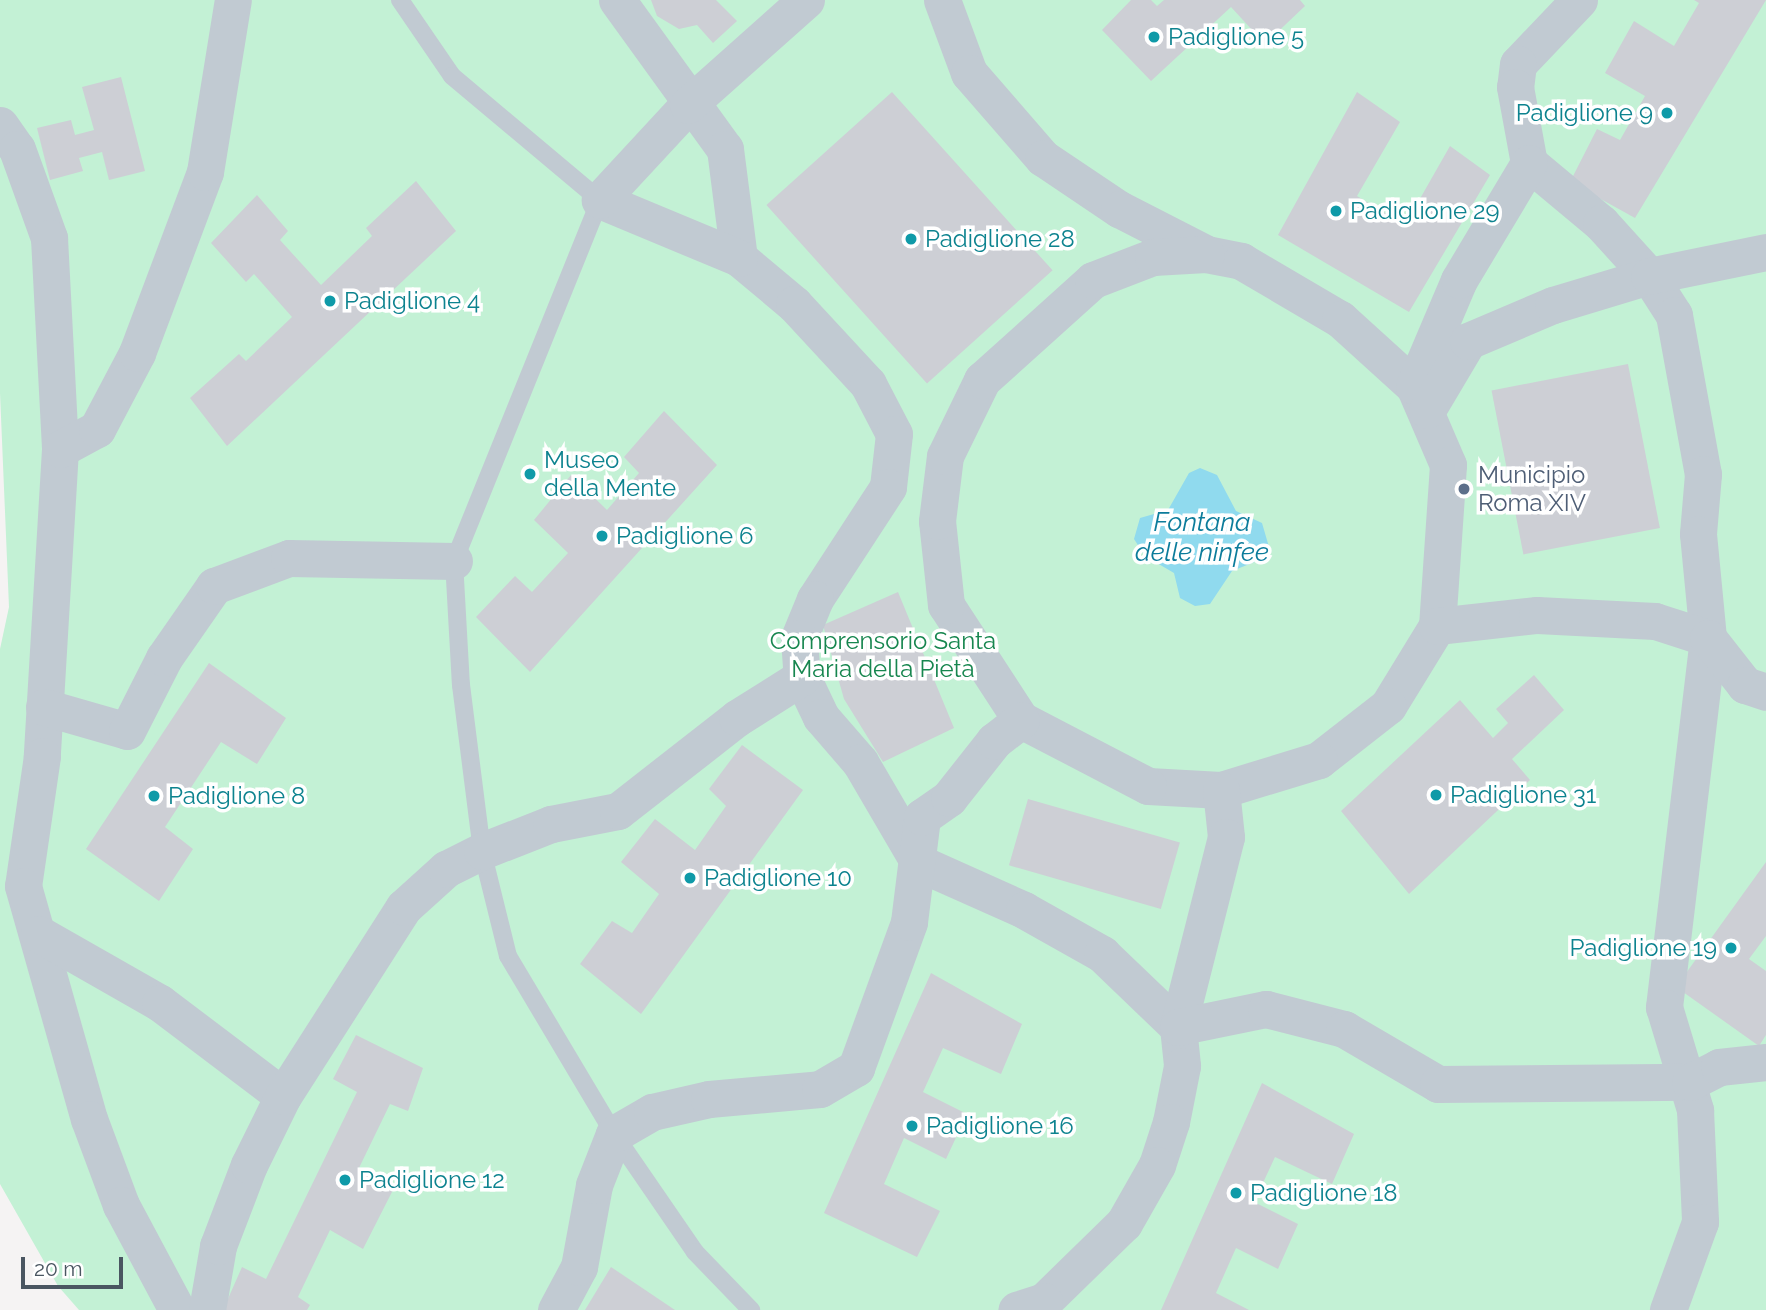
<!DOCTYPE html>
<html>
<head>
<meta charset="utf-8">
<style>
	body { margin:0 }
	#map { position:relative; width:1766px; height:1310px; overflow:hidden; background:#f5f3f3; font-family:Raleway,sans-serif }
	div>[style] { position:absolute }
	[style*='--x'] { left:calc(var(--x)*1px); top:calc(var(--y)*1px); width:calc(var(--w)*1px); rotate:calc(var(--a)*1deg) }
	.green>* { inset:0; background:#c3f1d5 }
	.water>* { inset:0; background:#90daee }
	.building>* { inset:0; background:#cdcfd5; transform-origin:0 0 }
	.lane>* { height:18px; margin:-9px; padding:0 9px; transform-origin:9px; border-radius:9px; background:#c1cad2 }
	.street>* { height:37px; margin:-18.5px; padding:0 18.5px; transform-origin:18.5px; border-radius:18.5px; background:#c1cad2 }
	.dots>* { width:19px; height:19px; translate:-50% -50%; box-sizing:border-box; border:4px solid #fff; border-radius:50% }
	span { translate:-50% -50%; white-space:nowrap; text-align:center; line-height:1.15; -webkit-text-stroke:7px #fff; paint-order:stroke }
	.culture-label { font-size:24px; color:#0d838f }
	.left { translate:0 -50%; text-align:left }
	.right { translate:-100% -50%; text-align:right }
	.service-label { font-size:24px; color:#4e5e75 }
	.park-label { font-size:24px; color:#17864f }
	.water-label { font-size:26px; color:#0c7c9b; font-style:italic }
	.scale { position:absolute; left:21px; top:1257px; width:102px; height:32px; box-sizing:border-box; border:4px solid #4a5661; border-top:0; padding-left:9px; font-size:21px; line-height:24px; white-space:nowrap; color:#4a5661; -webkit-text-stroke:5px #fff; paint-order:stroke }
</style>
</head>
<body>
<div id="map">
	<div class="green">
		<i style="clip-path:polygon(0 0,1766px 0,1766px 1310px,79px 1310px,58px 1286px,0 1184px,0 649px,9px 607px,0 393px)"></i>
	</div>
	<div class="water">
		<i style="clip-path:polygon(1200px 468px,1217px 475px,1236px 511px,1262px 523px,1269px 547px,1262px 559px,1232px 571px,1210px 604px,1195px 606px,1180px 598px,1174px 573px,1145px 556px,1134px 539px,1140px 518px,1168px 510px,1189px 473px)"></i>
	</div>
	<div class="building">
		<i style="clip-path:polygon(651px 0,716px 0,737px 21px,713px 43px,697px 25px,679px 29px,657px 16px)"></i>
		<i style="clip-path:polygon(1131px 0,1151px 0,1157px 6px,1164px 0,1300px 0,1305px 6px,1265px 44px,1231px 7px,1151px 81px,1102px 30px)"></i>
		<i style="clip-path:polygon(1694px 0,1766px 0,1635px 218px,1570px 182px,1597px 129px,1620px 140px,1645px 96px,1605px 73px,1634px 21px,1674px 46px,1699px 3px)"></i>
		<i style="clip-path:polygon(121px 77px,145px 171px,109px 180px,102px 152px,79px 158px,83px 171px,50px 180px,37px 128px,71px 120px,75px 135px,94px 130px,82px 87px)"></i>
		<i style="left:892px;top:92px;width:240px;height:169px;rotate:48deg"></i>
		<i style="clip-path:polygon(1357px 92px,1400px 122px,1357px 196px,1405px 225px,1450px 146px,1490px 175px,1409px 312px,1278px 235px)"></i>
		<i style="clip-path:polygon(416px 181px,456px 231px,227px 446px,190px 398px,239px 354px,246px 361px,292px 317px,254px 274px,246px 282px,211px 243px,257px 195px,288px 231px,280px 240px,321px 285px,372px 236px,366px 228px)"></i>
		<i style="left:1628px;top:364px;width:167px;height:139px;rotate:79deg"></i>
		<i style="clip-path:polygon(664px 411px,717px 465px,530px 672px,476px 617px,515px 576px,532px 592px,568px 553px,534px 520px,571px 475px,607px 510px,639px 473px,624px 457px)"></i>
		<i style="clip-path:polygon(898px 592px,954px 728px,883px 762px,844px 699px,823px 625px)"></i>
		<i style="clip-path:polygon(209px 663px,286px 718px,257px 764px,221px 742px,165px 827px,193px 849px,159px 901px,86px 849px)"></i>
		<i style="clip-path:polygon(1534px 675px,1564px 710px,1512px 759px,1530px 780px,1409px 894px,1341px 811px,1460px 700px,1493px 738px,1508px 723px,1496px 709px)"></i>
		<i style="clip-path:polygon(742px 745px,803px 790px,641px 1014px,580px 964px,612px 921px,632px 933px,659px 894px,621px 862px,655px 819px,695px 850px,726px 806px,709px 789px)"></i>
		<i style="left:1028px;top:799px;width:158px;height:69px;rotate:16deg"></i>
		<i style="clip-path:polygon(1766px 862px,1766px 936px,1749px 959px,1766px 971px,1766px 1035px,1759px 1046px,1676px 987px)"></i>
		<i style="clip-path:polygon(931px 973px,1022px 1024px,1001px 1074px,943px 1048px,923px 1092px,967px 1114px,946px 1159px,904px 1138px,884px 1184px,940px 1211px,917px 1257px,824px 1213px)"></i>
		<i style="clip-path:polygon(356px 1035px,423px 1068px,408px 1111px,390px 1104px,358px 1170px,393px 1190px,363px 1249px,330px 1230px,298px 1297px,310px 1305px,307px 1310px,223px 1310px,242px 1267px,266px 1279px,357px 1092px,333px 1079px)"></i>
		<i style="clip-path:polygon(1262px 1083px,1354px 1134px,1332px 1184px,1275px 1157px,1254px 1202px,1298px 1224px,1278px 1269px,1236px 1248px,1216px 1293px,1249px 1310px,1161px 1310px)"></i>
		<i style="clip-path:polygon(611px 1267px,675px 1310px,585px 1310px)"></i>
	</div>
	<div class="lane">
		<i style="--x:400;--y:0;--w:92;--a:55.6"></i>
		<i style="--x:452;--y:76;--w:193;--a:40"></i>
		<i style="--x:600;--y:200;--w:389;--a:112"></i>
		<i style="--x:454;--y:561;--w:124;--a:86.8"></i>
		<i style="--x:461;--y:685;--w:167;--a:82.8"></i>
		<i style="--x:482;--y:851;--w:108;--a:76.1"></i>
		<i style="--x:508;--y:956;--w:207;--a:59.2"></i>
		<i style="--x:614;--y:1134;--w:143;--a:55.5"></i>
		<i style="--x:695;--y:1252;--w:81;--a:46"></i>
	</div>
	<div class="street">
		<i style="--x:617;--y:0;--w:184;--a:54.1"></i>
		<i style="--x:725;--y:149;--w:110;--a:82.7"></i>
		<i style="--x:739;--y:258;--w:72;--a:39.9"></i>
		<i style="--x:794;--y:304;--w:109;--a:47.2"></i>
		<i style="--x:868;--y:384;--w:56;--a:62.5"></i>
		<i style="--x:894;--y:434;--w:53;--a:96.5"></i>
		<i style="--x:888;--y:487;--w:134;--a:123.1"></i>
		<i style="--x:815;--y:599;--w:42;--a:112.3"></i>
		<i style="--x:799;--y:638;--w:39;--a:86"></i>
		<i style="--x:802;--y:677;--w:44;--a:64.6"></i>
		<i style="--x:821;--y:717;--w:60;--a:49.1"></i>
		<i style="--x:860;--y:762;--w:117;--a:59.7"></i>
		<i style="--x:919;--y:863;--w:115;--a:24.1"></i>
		<i style="--x:1024;--y:910;--w:90;--a:29.4"></i>
		<i style="--x:1102;--y:954;--w:105;--a:43.8"></i>
		<i style="--x:1178;--y:1027;--w:39;--a:84"></i>
		<i style="--x:1182;--y:1066;--w:57;--a:101.1"></i>
		<i style="--x:1171;--y:1122;--w:45;--a:108"></i>
		<i style="--x:1157;--y:1165;--w:67;--a:119.6"></i>
		<i style="--x:1124;--y:1223;--w:112;--a:135.7"></i>
		<i style="--x:1044;--y:1301;--w:29;--a:162"></i>
		<i style="--x:942;--y:0;--w:78;--a:69.7"></i>
		<i style="--x:969;--y:73;--w:113;--a:49"></i>
		<i style="--x:1043;--y:158;--w:92;--a:33.9"></i>
		<i style="--x:1119;--y:209;--w:97;--a:27.1"></i>
		<i style="--x:1579;--y:0;--w:88;--a:133.6"></i>
		<i style="--x:1518;--y:64;--w:23;--a:97"></i>
		<i style="--x:1515;--y:87;--w:77;--a:79.6"></i>
		<i style="--x:1529;--y:163;--w:94;--a:39.8"></i>
		<i style="--x:1601;--y:223;--w:72;--a:47.8"></i>
		<i style="--x:1649;--y:276;--w:46;--a:57.3"></i>
		<i style="--x:1674;--y:315;--w:162;--a:79.7"></i>
		<i style="--x:1703;--y:474;--w:60;--a:94.8"></i>
		<i style="--x:1698;--y:534;--w:104;--a:84.5"></i>
		<i style="--x:1708;--y:638;--w:372;--a:96.8"></i>
		<i style="--x:1664;--y:1007;--w:108;--a:73.2"></i>
		<i style="--x:1695;--y:1110;--w:112;--a:87.4"></i>
		<i style="--x:1700;--y:1222;--w:94;--a:110"></i>
		<i style="--x:0;--y:125;--w:29;--a:55"></i>
		<i style="--x:17;--y:149;--w:95;--a:70.2"></i>
		<i style="--x:49;--y:238;--w:211;--a:87"></i>
		<i style="--x:60;--y:449;--w:308;--a:93.4"></i>
		<i style="--x:42;--y:756;--w:131;--a:98.3"></i>
		<i style="--x:23;--y:886;--w:242;--a:74.2"></i>
		<i style="--x:89;--y:1119;--w:92;--a:69.6"></i>
		<i style="--x:121;--y:1205;--w:119;--a:61.9"></i>
		<i style="--x:1206;--y:254;--w:36;--a:11"></i>
		<i style="--x:1241;--y:261;--w:115;--a:30.4"></i>
		<i style="--x:1340;--y:319;--w:100;--a:42.2"></i>
		<i style="--x:1414;--y:386;--w:86;--a:66.7"></i>
		<i style="--x:1448;--y:465;--w:161;--a:93.9"></i>
		<i style="--x:1437;--y:626;--w:94;--a:121.5"></i>
		<i style="--x:1388;--y:706;--w:88;--a:142"></i>
		<i style="--x:1319;--y:760;--w:102;--a:163"></i>
		<i style="--x:1221;--y:790;--w:73;--a:-176.9"></i>
		<i style="--x:1148;--y:786;--w:143;--a:-152.5"></i>
		<i style="--x:1021;--y:720;--w:137;--a:-123.1"></i>
		<i style="--x:946;--y:605;--w:84;--a:-96.1"></i>
		<i style="--x:937;--y:521;--w:65;--a:-83"></i>
		<i style="--x:945;--y:456;--w:85;--a:-64"></i>
		<i style="--x:982;--y:380;--w:149;--a:-42"></i>
		<i style="--x:1093;--y:280;--w:64;--a:-21"></i>
		<i style="--x:1153;--y:257;--w:53;--a:-3.2"></i>
		<i style="--x:739;--y:258;--w:151;--a:-157.4"></i>
		<i style="--x:600;--y:200;--w:129;--a:-47.2"></i>
		<i style="--x:688;--y:105;--w:158;--a:-41.7"></i>
		<i style="--x:1414;--y:386;--w:115;--a:-67"></i>
		<i style="--x:1459;--y:280;--w:136;--a:-59.1"></i>
		<i style="--x:1427;--y:410;--w:80;--a:-59.3"></i>
		<i style="--x:1468;--y:341;--w:92;--a:-23"></i>
		<i style="--x:1553;--y:305;--w:100;--a:-16.8"></i>
		<i style="--x:1649;--y:276;--w:119;--a:-11.6"></i>
		<i style="--x:60;--y:449;--w:42;--a:-28.4"></i>
		<i style="--x:97;--y:429;--w:86;--a:-62.2"></i>
		<i style="--x:137;--y:353;--w:193;--a:-69.4"></i>
		<i style="--x:205;--y:172;--w:174;--a:-80.8"></i>
		<i style="--x:1437;--y:626;--w:101;--a:-6.3"></i>
		<i style="--x:1537;--y:615;--w:118;--a:2.9"></i>
		<i style="--x:1655;--y:621;--w:56;--a:17.8"></i>
		<i style="--x:1708;--y:638;--w:60;--a:51.8"></i>
		<i style="--x:1745;--y:685;--w:22;--a:18"></i>
		<i style="--x:44;--y:707;--w:86;--a:16.1"></i>
		<i style="--x:127;--y:731;--w:82;--a:-63.1"></i>
		<i style="--x:164;--y:658;--w:88;--a:-55.2"></i>
		<i style="--x:214;--y:586;--w:80;--a:-20.5"></i>
		<i style="--x:289;--y:558;--w:165;--a:1"></i>
		<i style="--x:1221;--y:790;--w:47;--a:83.9"></i>
		<i style="--x:1226;--y:837;--w:196;--a:104.2"></i>
		<i style="--x:1178;--y:1027;--w:90;--a:-11.6"></i>
		<i style="--x:1266;--y:1009;--w:81;--a:14.4"></i>
		<i style="--x:1344;--y:1029;--w:109;--a:30.3"></i>
		<i style="--x:1438;--y:1084;--w:252;--a:-0.5"></i>
		<i style="--x:1690;--y:1082;--w:33;--a:-27"></i>
		<i style="--x:1719;--y:1067;--w:47;--a:-6.1"></i>
		<i style="--x:39;--y:934;--w:139;--a:29.7"></i>
		<i style="--x:160;--y:1003;--w:154;--a:37.1"></i>
		<i style="--x:207;--y:1310;--w:65;--a:-80.2"></i>
		<i style="--x:218;--y:1246;--w:87;--a:-69.1"></i>
		<i style="--x:249;--y:1165;--w:77;--a:-63.8"></i>
		<i style="--x:283;--y:1096;--w:224;--a:-57.4"></i>
		<i style="--x:404;--y:907;--w:57;--a:-42.1"></i>
		<i style="--x:446;--y:869;--w:40;--a:-26.6"></i>
		<i style="--x:482;--y:851;--w:74;--a:-21.4"></i>
		<i style="--x:551;--y:824;--w:68;--a:-11"></i>
		<i style="--x:618;--y:811;--w:151;--a:-38"></i>
		<i style="--x:737;--y:718;--w:77;--a:-32.2"></i>
		<i style="--x:556;--y:1310;--w:49;--a:-61.9"></i>
		<i style="--x:579;--y:1267;--w:83;--a:-79.6"></i>
		<i style="--x:594;--y:1185;--w:55;--a:-68.6"></i>
		<i style="--x:614;--y:1134;--w:44;--a:-30.1"></i>
		<i style="--x:652;--y:1112;--w:58;--a:-12.8"></i>
		<i style="--x:709;--y:1099;--w:111;--a:-5.1"></i>
		<i style="--x:820;--y:1089;--w:42;--a:-30.3"></i>
		<i style="--x:856;--y:1068;--w:155;--a:-70"></i>
		<i style="--x:909;--y:922;--w:106;--a:-82.9"></i>
		<i style="--x:922;--y:817;--w:33;--a:-35"></i>
		<i style="--x:949;--y:798;--w:73;--a:-51.7"></i>
		<i style="--x:994;--y:741;--w:34;--a:-38"></i>
	</div>
	<div class="dots">
		<i style="left:1154px;top:37px;background:#0f9aa8"></i>
		<i style="left:1667px;top:113px;background:#0f9aa8"></i>
		<i style="left:1336px;top:211px;background:#0f9aa8"></i>
		<i style="left:911px;top:239px;background:#0f9aa8"></i>
		<i style="left:330px;top:301px;background:#0f9aa8"></i>
		<i style="left:530px;top:474px;background:#0f9aa8"></i>
		<i style="left:1464px;top:489px;background:#5c6f8a"></i>
		<i style="left:602px;top:536px;background:#0f9aa8"></i>
		<i style="left:1436px;top:795px;background:#0f9aa8"></i>
		<i style="left:154px;top:796px;background:#0f9aa8"></i>
		<i style="left:690px;top:878px;background:#0f9aa8"></i>
		<i style="left:1731px;top:948px;background:#0f9aa8"></i>
		<i style="left:912px;top:1126px;background:#0f9aa8"></i>
		<i style="left:345px;top:1180px;background:#0f9aa8"></i>
		<i style="left:1236px;top:1193px;background:#0f9aa8"></i>
	</div>
	<div class="culture-label">
		<span class="left" style="left:1168px;top:37px">Padiglione 5</span>
		<span class="right" style="left:1653px;top:113px">Padiglione 9</span>
		<span class="left" style="left:1350px;top:211px">Padiglione 29</span>
		<span class="left" style="left:925px;top:239px">Padiglione 28</span>
		<span class="left" style="left:344px;top:301px">Padiglione 4</span>
		<span class="left" style="left:544px;top:474px">Museo<br>della Mente</span>
		<span class="left" style="left:616px;top:536px">Padiglione 6</span>
		<span class="left" style="left:1450px;top:795px">Padiglione 31</span>
		<span class="left" style="left:168px;top:796px">Padiglione 8</span>
		<span class="left" style="left:704px;top:878px">Padiglione 10</span>
		<span class="right" style="left:1717px;top:948px">Padiglione 19</span>
		<span class="left" style="left:926px;top:1126px">Padiglione 16</span>
		<span class="left" style="left:359px;top:1180px">Padiglione 12</span>
		<span class="left" style="left:1250px;top:1193px">Padiglione 18</span>
	</div>
	<div class="service-label">
		<span class="left" style="left:1478px;top:489px">Municipio<br>Roma XIV</span>
	</div>
	<div class="park-label">
		<span style="left:883px;top:655px">Comprensorio Santa<br>Maria della Pietà</span>
	</div>
	<div class="water-label">
		<span style="left:1202px;top:538px">Fontana<br>delle ninfee</span>
	</div>
	<div class="scale">20 m</div>
</div>
</body>
</html>
